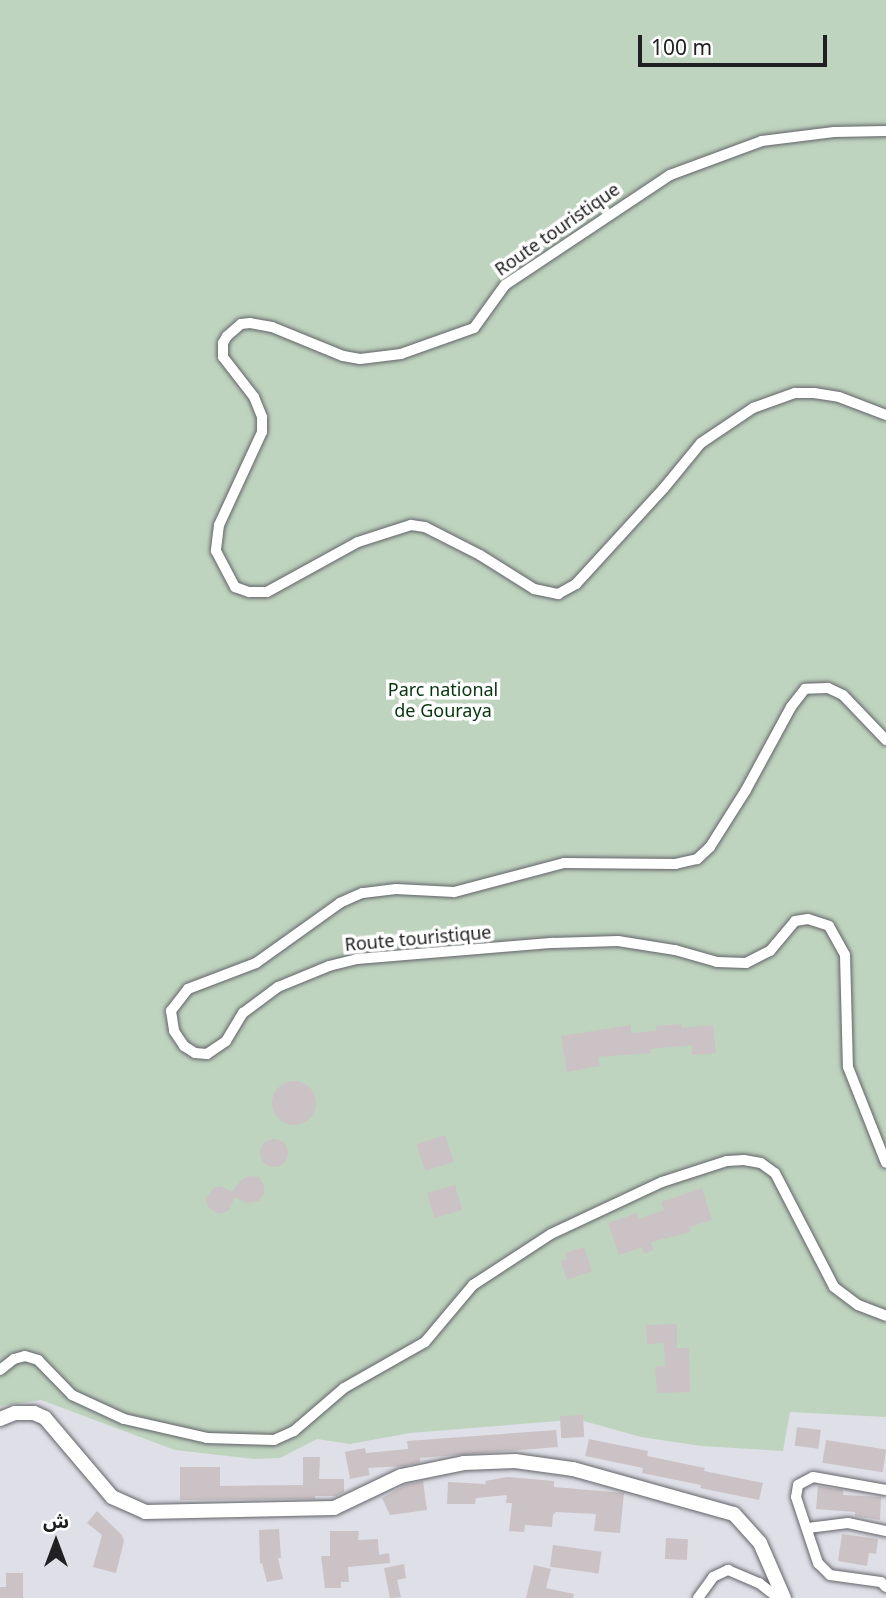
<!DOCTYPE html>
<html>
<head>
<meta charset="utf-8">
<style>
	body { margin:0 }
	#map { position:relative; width:886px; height:1598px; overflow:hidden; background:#dfdfe7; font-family:"Noto Sans","Noto Sans Arabic",sans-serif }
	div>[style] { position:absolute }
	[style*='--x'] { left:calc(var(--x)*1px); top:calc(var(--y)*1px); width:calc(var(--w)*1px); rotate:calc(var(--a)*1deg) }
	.green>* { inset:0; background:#bfd4bf }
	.building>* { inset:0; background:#cbc2c5; transform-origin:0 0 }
	.round { border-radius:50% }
	.roads { filter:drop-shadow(0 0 2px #636369) drop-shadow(0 0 2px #636369) }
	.street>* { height:10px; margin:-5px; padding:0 5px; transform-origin:5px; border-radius:5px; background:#fff }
	.secondary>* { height:14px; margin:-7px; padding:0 7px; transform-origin:7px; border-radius:7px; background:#fff }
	span { translate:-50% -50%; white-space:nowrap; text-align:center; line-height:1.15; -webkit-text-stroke:7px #fff; paint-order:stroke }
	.street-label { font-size:18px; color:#202023 }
	.park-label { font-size:18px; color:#06340d }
	.north { position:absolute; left:21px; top:1507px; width:70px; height:70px; -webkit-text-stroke:5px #fff; paint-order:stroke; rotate:0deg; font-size:19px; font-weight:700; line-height:28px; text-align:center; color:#202023 }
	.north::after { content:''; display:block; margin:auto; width:24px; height:32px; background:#202023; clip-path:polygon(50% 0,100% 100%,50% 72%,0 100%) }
	.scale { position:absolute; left:638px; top:35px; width:189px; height:32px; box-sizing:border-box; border:4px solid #202023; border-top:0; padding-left:9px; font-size:21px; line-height:24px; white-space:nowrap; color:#202023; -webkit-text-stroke:5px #fff; paint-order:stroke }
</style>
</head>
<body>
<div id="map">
	<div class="green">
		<i style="clip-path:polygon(0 0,886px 0,886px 1417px,790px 1412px,783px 1451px,701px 1446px,641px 1437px,580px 1420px,558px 1421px,410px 1433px,350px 1444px,317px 1439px,280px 1458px,254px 1459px,175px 1450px,41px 1400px,0 1406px)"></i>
	</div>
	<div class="building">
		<i style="clip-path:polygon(681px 1024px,681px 1028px,713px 1025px,716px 1053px,692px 1055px,692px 1045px,651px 1049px,651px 1053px,598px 1057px,600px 1066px,567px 1072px,561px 1036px,631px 1025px,631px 1033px,656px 1031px,656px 1026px)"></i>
		<i class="round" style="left:272px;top:1081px;width:44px;height:44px"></i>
		<i style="left:445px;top:1135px;width:28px;height:30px;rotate:72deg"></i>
		<i class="round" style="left:260px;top:1139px;width:28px;height:28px"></i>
		<i style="clip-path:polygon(249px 1176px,259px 1177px,264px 1185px,264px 1193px,259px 1201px,246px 1203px,235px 1197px,228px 1211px,219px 1214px,208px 1207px,206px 1199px,213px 1188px,221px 1186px,232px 1192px,241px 1180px)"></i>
		<i style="left:455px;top:1185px;width:26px;height:29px;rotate:74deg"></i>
		<i style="clip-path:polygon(702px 1188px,712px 1220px,689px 1227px,691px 1232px,651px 1242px,654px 1250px,644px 1254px,642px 1247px,619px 1255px,608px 1223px,637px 1213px,639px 1219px,664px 1210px,661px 1202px)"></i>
		<i style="clip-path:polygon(584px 1247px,592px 1271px,567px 1280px,561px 1261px,567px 1259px,565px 1253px)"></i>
		<i style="clip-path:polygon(677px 1324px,677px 1348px,689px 1348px,690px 1392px,657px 1393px,655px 1366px,665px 1366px,664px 1343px,647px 1344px,646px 1325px)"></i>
		<i style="left:583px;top:1415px;width:22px;height:23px;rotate:87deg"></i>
		<i style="left:797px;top:1427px;width:24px;height:19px;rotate:7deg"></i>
		<i style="clip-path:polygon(556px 1430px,558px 1447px,420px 1458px,420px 1462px,404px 1466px,368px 1468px,370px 1475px,350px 1479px,345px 1452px,365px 1448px,366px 1453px,408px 1449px,407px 1441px)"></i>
		<i style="clip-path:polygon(589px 1439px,648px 1451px,647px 1456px,705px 1468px,704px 1471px,763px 1483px,759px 1500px,700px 1488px,701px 1485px,642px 1473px,643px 1468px,585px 1456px)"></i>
		<i style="left:826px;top:1440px;width:61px;height:23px;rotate:9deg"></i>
		<i style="clip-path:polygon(303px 1457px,320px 1457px,319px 1479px,344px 1479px,344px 1492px,336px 1496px,315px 1496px,315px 1499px,180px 1500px,180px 1467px,220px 1467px,220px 1486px,303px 1485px)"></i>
		<i style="clip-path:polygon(507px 1477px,554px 1481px,554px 1487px,624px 1493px,620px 1533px,594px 1531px,596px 1514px,556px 1512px,553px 1515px,552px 1527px,525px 1525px,524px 1532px,509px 1531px,512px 1503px,506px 1503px,507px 1495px,476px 1498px,475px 1504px,447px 1504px,448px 1482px,486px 1484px,485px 1481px)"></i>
		<i style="clip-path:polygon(423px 1481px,427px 1510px,390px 1515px,382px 1498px,405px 1485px)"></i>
		<i style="clip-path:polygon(818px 1486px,843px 1490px,843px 1495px,881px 1497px,880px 1520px,855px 1516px,855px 1512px,816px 1509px)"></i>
		<i style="clip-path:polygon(97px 1511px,122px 1535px,124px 1541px,116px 1573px,93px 1567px,102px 1535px,87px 1523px)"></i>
		<i style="clip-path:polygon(279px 1529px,281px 1558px,278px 1558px,283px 1579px,267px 1582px,262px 1563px,260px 1564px,259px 1530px)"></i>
		<i style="clip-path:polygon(330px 1531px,359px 1531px,358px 1540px,378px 1539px,379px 1555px,389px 1553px,390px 1563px,348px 1567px,349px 1582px,341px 1582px,341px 1588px,325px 1588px,321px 1556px,330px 1556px)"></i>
		<i style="clip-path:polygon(842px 1534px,878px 1539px,876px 1554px,869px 1553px,867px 1566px,838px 1561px)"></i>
		<i style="left:666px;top:1538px;width:22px;height:21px;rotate:3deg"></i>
		<i style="left:553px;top:1545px;width:49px;height:22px;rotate:8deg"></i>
		<i style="clip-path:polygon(404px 1564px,406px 1578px,397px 1580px,401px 1597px,390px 1598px,384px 1568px)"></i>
		<i style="clip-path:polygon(534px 1565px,551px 1569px,546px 1588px,574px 1594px,573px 1598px,526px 1598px)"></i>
		<i style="clip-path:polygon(6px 1573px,23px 1573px,23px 1598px,0 1598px,0 1587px,6px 1587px)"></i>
	</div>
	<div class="roads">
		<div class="street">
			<i style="--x:886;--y:131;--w:52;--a:178.9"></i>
			<i style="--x:834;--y:132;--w:73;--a:172.9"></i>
			<i style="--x:762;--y:141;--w:98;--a:159.7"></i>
			<i style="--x:670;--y:175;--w:198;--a:146.3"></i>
			<i style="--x:505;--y:285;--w:53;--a:125.8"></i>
			<i style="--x:474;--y:328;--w:77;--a:160.4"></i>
			<i style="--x:401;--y:354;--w:41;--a:173"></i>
			<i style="--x:360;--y:359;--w:17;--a:-170"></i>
			<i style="--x:343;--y:356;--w:77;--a:-157.8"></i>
			<i style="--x:272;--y:327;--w:22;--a:-170"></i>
			<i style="--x:250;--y:323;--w:9;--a:174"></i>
			<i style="--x:241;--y:324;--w:18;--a:139"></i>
			<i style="--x:227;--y:336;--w:8;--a:120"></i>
			<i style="--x:223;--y:343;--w:14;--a:90"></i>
			<i style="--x:223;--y:357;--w:51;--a:52.2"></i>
			<i style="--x:254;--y:397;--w:22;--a:68"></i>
			<i style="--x:262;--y:417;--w:15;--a:90"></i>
			<i style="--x:262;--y:432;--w:102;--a:114.8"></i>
			<i style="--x:219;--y:525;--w:26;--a:97"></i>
			<i style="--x:216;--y:551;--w:41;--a:62.2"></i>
			<i style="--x:235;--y:587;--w:15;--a:20"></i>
			<i style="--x:249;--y:592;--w:18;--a:0"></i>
			<i style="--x:267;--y:592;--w:104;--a:-28.8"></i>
			<i style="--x:358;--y:542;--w:56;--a:-17.8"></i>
			<i style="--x:411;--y:525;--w:14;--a:8"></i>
			<i style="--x:425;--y:527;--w:62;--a:27"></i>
			<i style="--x:480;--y:555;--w:64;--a:32.2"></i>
			<i style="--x:534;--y:589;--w:25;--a:12"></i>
			<i style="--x:558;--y:594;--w:21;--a:-29"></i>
			<i style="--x:576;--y:584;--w:130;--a:-47.5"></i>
			<i style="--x:664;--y:488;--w:58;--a:-50.6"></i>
			<i style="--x:701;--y:443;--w:63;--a:-33.9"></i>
			<i style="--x:753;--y:408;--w:45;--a:-19.7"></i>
			<i style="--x:795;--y:393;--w:19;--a:0"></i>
			<i style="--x:814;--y:393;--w:25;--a:9"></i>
			<i style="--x:839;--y:397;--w:50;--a:21"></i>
			<i style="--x:886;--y:740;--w:62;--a:-133.7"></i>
			<i style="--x:843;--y:695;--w:17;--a:-155"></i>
			<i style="--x:828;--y:688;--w:23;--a:178"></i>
			<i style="--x:805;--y:689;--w:23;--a:128"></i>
			<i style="--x:791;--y:707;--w:94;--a:118.5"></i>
			<i style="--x:746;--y:790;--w:67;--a:122.3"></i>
			<i style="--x:710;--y:847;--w:18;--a:137"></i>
			<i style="--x:697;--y:859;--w:22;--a:167"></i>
			<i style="--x:676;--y:864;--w:112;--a:-179.5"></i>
			<i style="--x:564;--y:863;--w:114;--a:165.2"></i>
			<i style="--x:454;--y:892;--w:58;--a:-177"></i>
			<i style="--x:396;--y:889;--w:34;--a:173"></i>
			<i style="--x:362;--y:893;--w:24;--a:156"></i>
			<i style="--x:340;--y:903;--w:103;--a:144.5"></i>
			<i style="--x:256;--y:963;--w:73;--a:159.1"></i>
			<i style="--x:188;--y:989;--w:28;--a:128"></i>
			<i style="--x:171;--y:1011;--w:20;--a:81"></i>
			<i style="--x:174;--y:1031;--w:18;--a:56"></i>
			<i style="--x:184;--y:1046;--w:13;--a:32"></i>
			<i style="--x:195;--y:1053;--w:12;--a:5"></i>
			<i style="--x:207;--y:1054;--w:23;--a:-34"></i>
			<i style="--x:226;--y:1041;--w:33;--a:-59"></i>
			<i style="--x:243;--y:1013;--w:44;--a:-36.6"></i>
			<i style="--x:278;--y:987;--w:55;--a:-22.4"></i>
			<i style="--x:329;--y:966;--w:29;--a:-14"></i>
			<i style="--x:357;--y:959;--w:197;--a:-4.7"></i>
			<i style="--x:553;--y:943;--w:65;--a:-1.8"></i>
			<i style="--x:618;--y:941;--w:58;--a:9"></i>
			<i style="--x:675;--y:950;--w:44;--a:15.9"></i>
			<i style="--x:717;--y:962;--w:29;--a:2"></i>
			<i style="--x:746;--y:963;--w:27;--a:-27"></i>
			<i style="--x:770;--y:951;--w:39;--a:-50"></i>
			<i style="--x:795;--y:921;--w:13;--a:-9"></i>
			<i style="--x:808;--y:919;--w:22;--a:18"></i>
			<i style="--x:829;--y:926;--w:33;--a:61"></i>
			<i style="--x:845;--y:955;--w:112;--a:88.5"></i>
			<i style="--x:848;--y:1067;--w:103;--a:68.4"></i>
			<i style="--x:0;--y:1370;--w:18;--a:-38"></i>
			<i style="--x:14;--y:1359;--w:11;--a:-15"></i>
			<i style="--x:25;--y:1356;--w:14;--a:17"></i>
			<i style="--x:38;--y:1360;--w:49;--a:45.8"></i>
			<i style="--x:72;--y:1395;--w:57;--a:24.8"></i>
			<i style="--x:124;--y:1419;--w:85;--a:12.9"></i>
			<i style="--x:207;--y:1438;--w:67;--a:1.7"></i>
			<i style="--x:274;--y:1440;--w:22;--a:-24"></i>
			<i style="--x:294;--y:1431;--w:66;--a:-40.7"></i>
			<i style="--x:344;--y:1388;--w:93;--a:-29.6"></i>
			<i style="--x:425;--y:1342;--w:75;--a:-49.9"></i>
			<i style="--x:473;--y:1285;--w:93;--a:-33.2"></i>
			<i style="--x:551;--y:1234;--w:123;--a:-25.1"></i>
			<i style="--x:662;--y:1182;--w:68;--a:-17.9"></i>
			<i style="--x:727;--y:1161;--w:17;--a:-3"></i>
			<i style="--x:744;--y:1160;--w:17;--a:10"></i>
			<i style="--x:761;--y:1163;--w:17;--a:36"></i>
			<i style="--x:775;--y:1173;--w:128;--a:62.6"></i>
			<i style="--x:834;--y:1287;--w:30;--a:37"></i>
			<i style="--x:858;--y:1305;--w:30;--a:21"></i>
			<i style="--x:886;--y:1490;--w:74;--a:-169.9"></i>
			<i style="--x:813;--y:1477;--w:17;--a:152"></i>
			<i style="--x:798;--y:1485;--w:12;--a:99"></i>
			<i style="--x:796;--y:1497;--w:70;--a:71.6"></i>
			<i style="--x:818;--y:1563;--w:17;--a:45"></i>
			<i style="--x:830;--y:1575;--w:51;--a:7.8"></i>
			<i style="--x:881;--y:1582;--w:7;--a:45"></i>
			<i style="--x:808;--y:1528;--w:40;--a:-7.1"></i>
			<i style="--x:848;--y:1523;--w:39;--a:12"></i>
			<i style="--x:698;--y:1598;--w:26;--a:-54"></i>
			<i style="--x:713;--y:1577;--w:17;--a:-25"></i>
			<i style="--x:728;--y:1570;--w:34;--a:23"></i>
			<i style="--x:759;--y:1583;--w:24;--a:38"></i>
		</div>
		<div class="secondary">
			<i style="--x:0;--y:1419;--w:16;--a:-22"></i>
			<i style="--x:15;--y:1413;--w:19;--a:0"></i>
			<i style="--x:34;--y:1413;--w:12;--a:24"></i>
			<i style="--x:45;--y:1418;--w:104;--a:49.7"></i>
			<i style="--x:112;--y:1497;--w:36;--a:24"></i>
			<i style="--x:145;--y:1512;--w:189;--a:-1.2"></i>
			<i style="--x:334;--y:1508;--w:74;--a:-25.5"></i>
			<i style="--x:401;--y:1476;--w:64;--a:-11.7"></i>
			<i style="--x:464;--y:1463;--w:51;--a:-2.2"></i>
			<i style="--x:515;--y:1461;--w:59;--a:7.9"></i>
			<i style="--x:573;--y:1469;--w:167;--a:15.6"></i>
			<i style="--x:734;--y:1514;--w:39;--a:48"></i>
			<i style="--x:760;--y:1543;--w:60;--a:66.4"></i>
		</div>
	</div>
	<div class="street-label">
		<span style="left:557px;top:229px;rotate:-35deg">Route touristique</span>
		<span style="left:418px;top:938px;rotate:-5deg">Route touristique</span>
	</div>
	<div class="park-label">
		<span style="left:443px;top:700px">Parc national<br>de Gouraya</span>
	</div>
	<div class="north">ش</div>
	<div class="scale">100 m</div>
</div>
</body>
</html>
